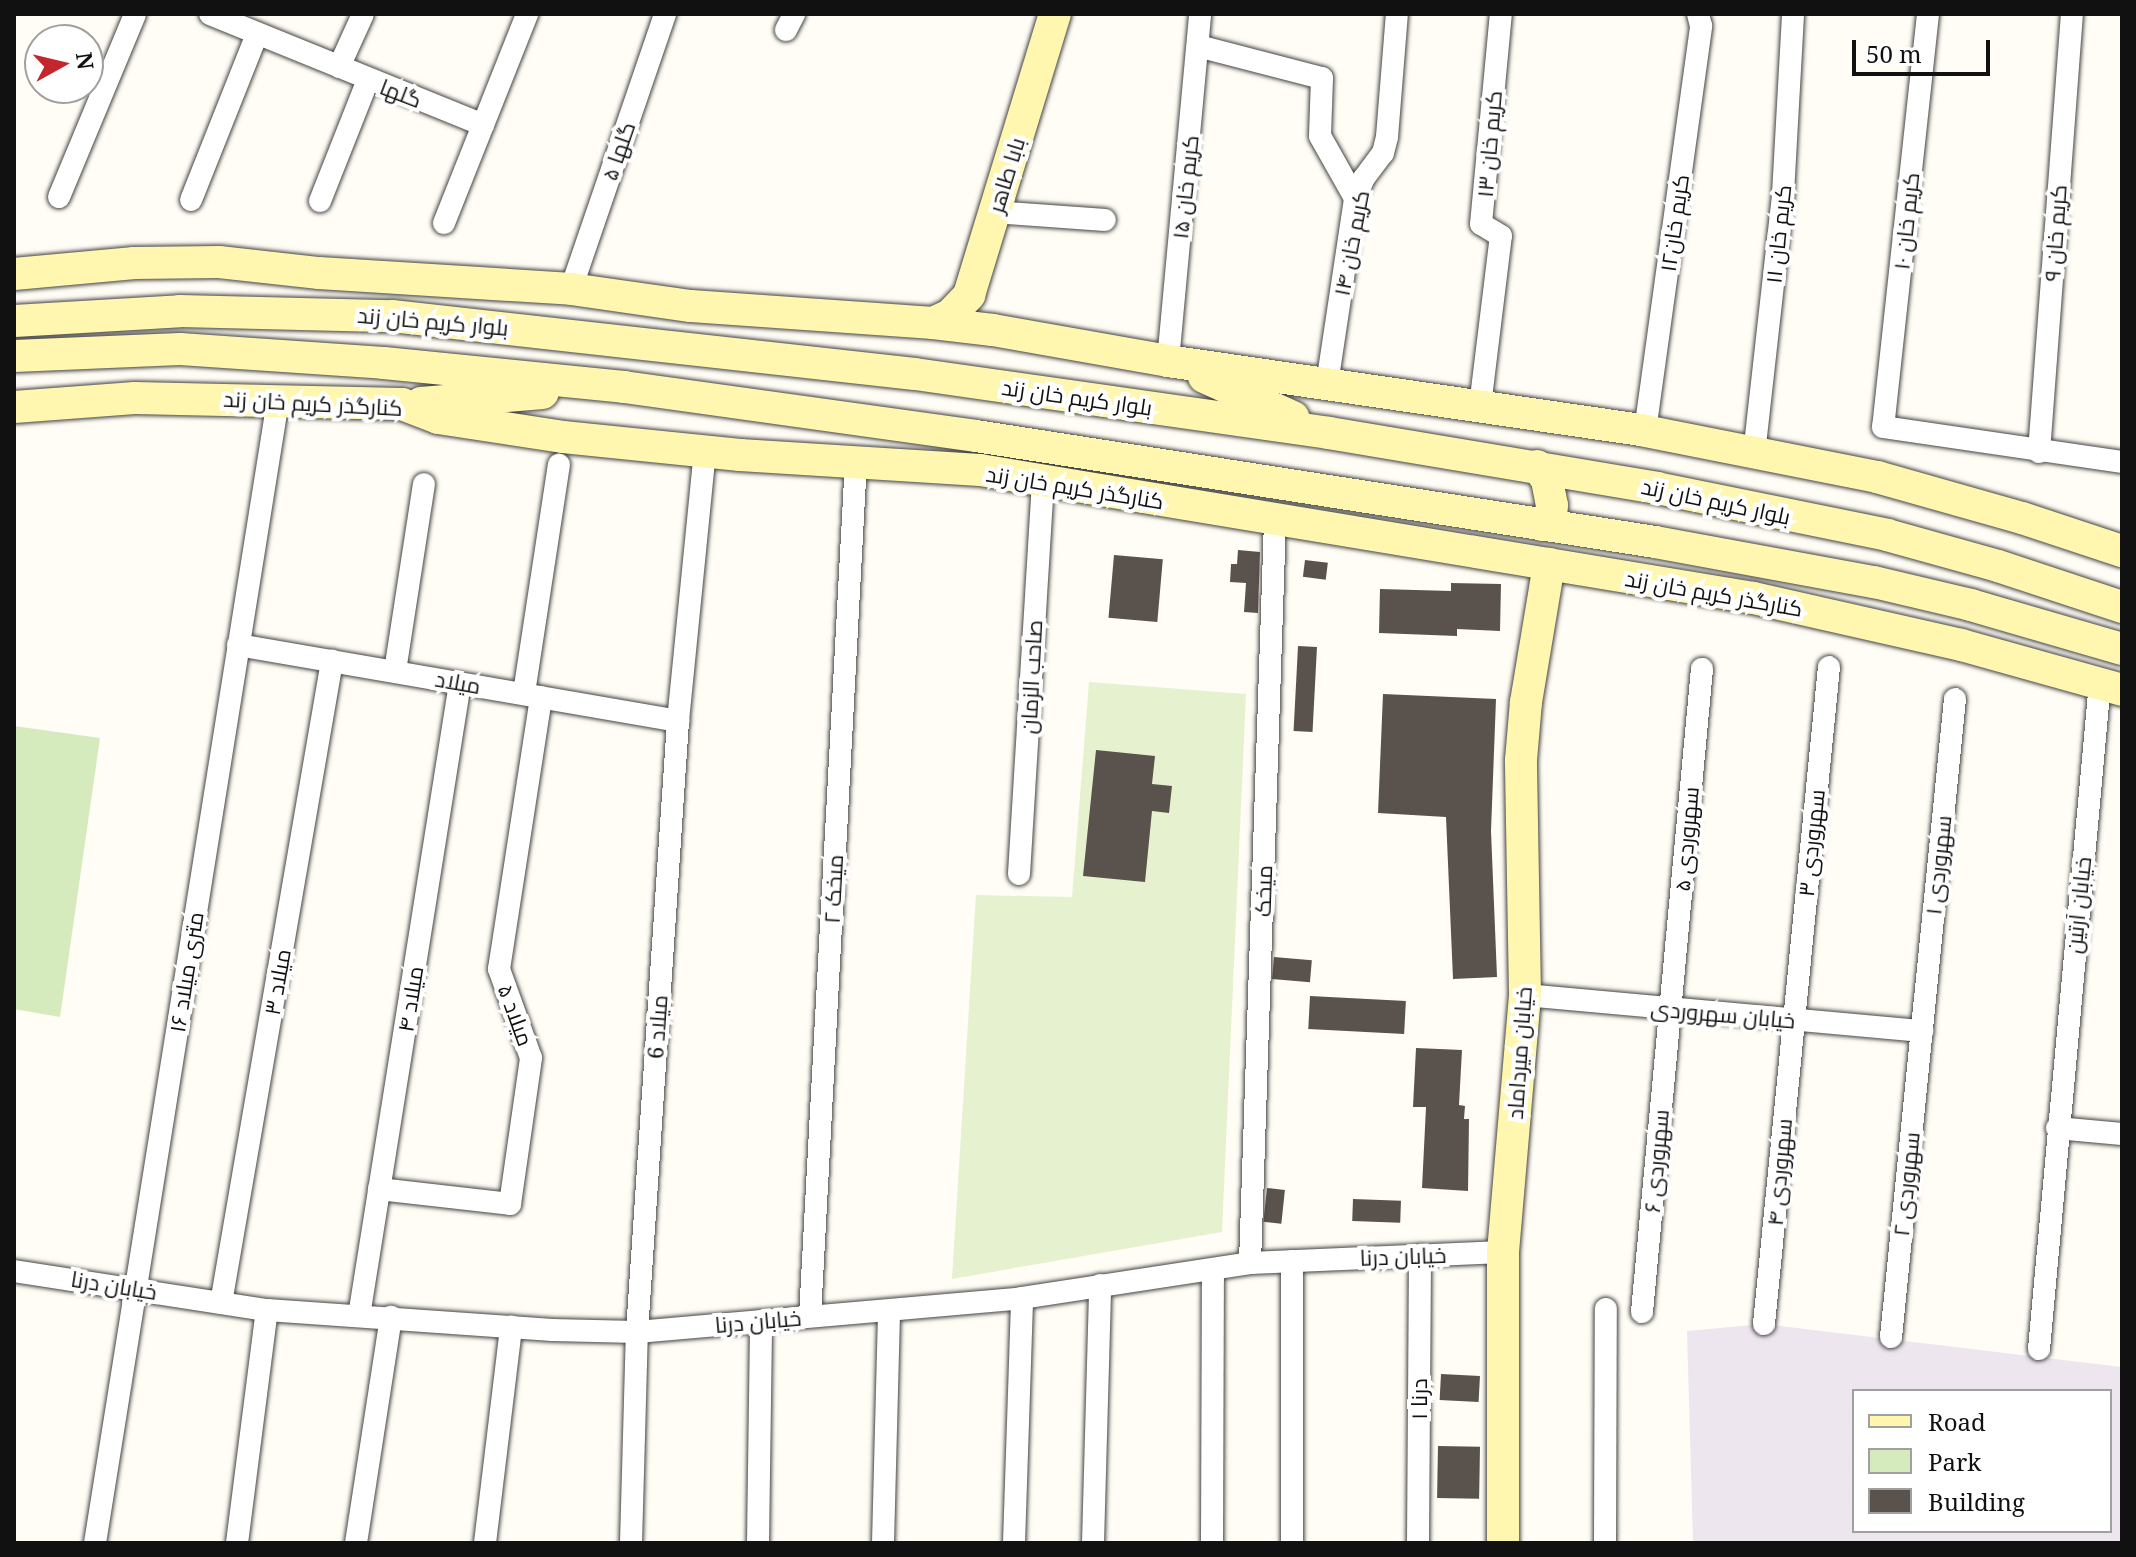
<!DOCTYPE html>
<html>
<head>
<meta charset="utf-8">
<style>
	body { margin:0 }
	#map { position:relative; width:2136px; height:1557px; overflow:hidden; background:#fffdf5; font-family:"Noto Serif",Cairo,serif }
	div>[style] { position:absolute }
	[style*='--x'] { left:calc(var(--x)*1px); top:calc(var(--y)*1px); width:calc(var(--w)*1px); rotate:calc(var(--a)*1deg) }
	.industrial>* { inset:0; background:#eee6ef }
	.green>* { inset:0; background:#d5ebbd }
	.pitch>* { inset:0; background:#e6f2cf }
	.building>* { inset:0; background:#5a524d; transform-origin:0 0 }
	.roads { filter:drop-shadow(0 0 2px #444) drop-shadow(0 0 2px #444) }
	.street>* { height:22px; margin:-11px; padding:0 11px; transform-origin:11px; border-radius:11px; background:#fff }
	.secondary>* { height:32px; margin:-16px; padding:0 16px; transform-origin:16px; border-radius:16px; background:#fff6b0 }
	span { translate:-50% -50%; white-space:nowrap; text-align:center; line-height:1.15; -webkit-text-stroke:8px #fff; paint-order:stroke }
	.street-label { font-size:22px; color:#111 }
	.frame { position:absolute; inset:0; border:16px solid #111; pointer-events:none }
	.legend { position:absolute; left:1852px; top:1389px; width:260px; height:144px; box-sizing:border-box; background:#fff; border:2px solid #a0a0a0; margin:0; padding:10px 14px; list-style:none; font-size:24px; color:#111 }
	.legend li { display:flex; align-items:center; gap:16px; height:40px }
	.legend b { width:40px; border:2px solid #a0a0a0 }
	.north { position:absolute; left:24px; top:24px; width:80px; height:80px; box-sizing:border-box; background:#fff; border:2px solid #a0a0a0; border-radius:50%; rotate:82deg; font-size:22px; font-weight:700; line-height:32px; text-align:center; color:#111 }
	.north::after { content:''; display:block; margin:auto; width:28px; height:36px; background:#c4262e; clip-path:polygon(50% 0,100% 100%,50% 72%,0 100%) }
	.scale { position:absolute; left:1852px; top:40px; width:138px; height:36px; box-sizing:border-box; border:4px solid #111; border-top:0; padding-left:10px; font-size:24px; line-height:28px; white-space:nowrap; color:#111; -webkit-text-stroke:6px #fff; paint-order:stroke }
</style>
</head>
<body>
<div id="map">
	<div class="industrial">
		<i style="clip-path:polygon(evenodd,1764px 1324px,2122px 1367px,2122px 1543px,1693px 1543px,1687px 1331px,1764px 1324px,1854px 1391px,2110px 1391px,2110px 1531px,1854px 1531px,1854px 1391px)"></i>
	</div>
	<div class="green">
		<i style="clip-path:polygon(14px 726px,100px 738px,60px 1017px,14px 1009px)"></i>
	</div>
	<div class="pitch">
		<i style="clip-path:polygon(1089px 682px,1246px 694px,1222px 1232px,952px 1279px,976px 895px,1072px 897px)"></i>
	</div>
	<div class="building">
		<i style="clip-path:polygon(1238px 550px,1260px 552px,1258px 613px,1244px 612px,1246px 583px,1230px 582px,1231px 564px,1237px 564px)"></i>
		<i style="left:1114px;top:555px;width:49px;height:63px;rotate:5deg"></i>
		<i style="left:1305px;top:560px;width:23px;height:17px;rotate:7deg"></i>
		<i style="clip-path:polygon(1451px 583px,1501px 584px,1500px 631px,1457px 629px,1457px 636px,1379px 633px,1380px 589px,1451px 591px)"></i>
		<i style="left:1298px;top:646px;width:19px;height:85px;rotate:3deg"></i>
		<i style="clip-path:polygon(1383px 694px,1496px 699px,1491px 831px,1497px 977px,1453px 979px,1446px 817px,1378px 813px)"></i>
		<i style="clip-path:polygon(1096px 750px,1155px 756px,1152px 784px,1172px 786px,1169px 813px,1152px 811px,1145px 882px,1083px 876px)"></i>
		<i style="left:1274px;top:957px;width:38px;height:22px;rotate:5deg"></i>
		<i style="left:1310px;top:996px;width:96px;height:33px;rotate:3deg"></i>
		<i style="clip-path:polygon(1416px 1048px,1462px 1050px,1459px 1105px,1465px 1106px,1464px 1119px,1469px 1119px,1468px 1191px,1422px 1188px,1426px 1107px,1413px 1107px)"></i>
		<i style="left:1267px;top:1188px;width:18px;height:34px;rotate:6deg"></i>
		<i style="left:1353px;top:1199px;width:48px;height:22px;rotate:2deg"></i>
		<i style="left:1441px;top:1374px;width:39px;height:26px;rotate:3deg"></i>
		<i style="left:1438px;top:1446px;width:42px;height:52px;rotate:1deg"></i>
	</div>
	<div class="roads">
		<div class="street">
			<i style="--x:210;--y:14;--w:295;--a:22.1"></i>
			<i style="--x:1928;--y:14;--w:415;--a:96.2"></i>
			<i style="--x:1883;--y:427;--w:242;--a:8.3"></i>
			<i style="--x:786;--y:30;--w:18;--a:-63"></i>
			<i style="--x:1198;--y:46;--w:128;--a:14.5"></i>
			<i style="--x:1322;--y:78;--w:58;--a:92"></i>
			<i style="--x:1320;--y:136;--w:71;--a:60.6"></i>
			<i style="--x:339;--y:67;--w:58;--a:-65.6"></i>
			<i style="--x:59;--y:197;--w:198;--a:-67.4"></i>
			<i style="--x:191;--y:200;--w:179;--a:-68.3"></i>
			<i style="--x:320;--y:201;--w:130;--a:-68.4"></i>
			<i style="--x:994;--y:212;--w:111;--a:4.1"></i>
			<i style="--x:444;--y:223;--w:225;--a:-68.3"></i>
			<i style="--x:571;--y:289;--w:291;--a:-71.1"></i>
			<i style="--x:1168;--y:361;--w:348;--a:-84.7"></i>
			<i style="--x:1327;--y:384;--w:188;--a:-81.4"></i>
			<i style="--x:1355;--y:198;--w:22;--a:-66"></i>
			<i style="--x:1364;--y:178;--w:31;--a:-53"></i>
			<i style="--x:1383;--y:153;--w:16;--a:-76"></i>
			<i style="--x:1387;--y:137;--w:123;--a:-85.4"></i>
			<i style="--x:1480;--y:406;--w:171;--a:-83"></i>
			<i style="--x:1501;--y:236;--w:23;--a:-149"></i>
			<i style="--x:1481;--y:224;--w:211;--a:-84.6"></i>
			<i style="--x:1645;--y:431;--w:409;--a:-82.1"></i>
			<i style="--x:1701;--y:26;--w:12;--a:-104"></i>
			<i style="--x:2039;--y:452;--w:439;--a:-85.7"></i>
			<i style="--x:1754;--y:454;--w:262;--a:-83.6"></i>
			<i style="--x:1783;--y:194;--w:180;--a:-86.8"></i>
			<i style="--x:238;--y:645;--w:447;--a:9.8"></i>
			<i style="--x:395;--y:671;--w:189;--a:-81.2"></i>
			<i style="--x:524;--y:693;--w:231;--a:-81.3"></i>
			<i style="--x:1019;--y:874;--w:394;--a:-86.5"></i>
			<i style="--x:1525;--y:995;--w:399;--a:5.2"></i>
			<i style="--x:2057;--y:1128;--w:65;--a:5.3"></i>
			<i style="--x:379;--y:1189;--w:132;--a:6.5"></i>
			<i style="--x:510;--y:1204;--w:148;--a:-81.8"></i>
			<i style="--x:531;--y:1058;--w:95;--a:-109.8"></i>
			<i style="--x:499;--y:969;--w:275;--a:-81.2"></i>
			<i style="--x:1250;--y:1263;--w:743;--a:-88.07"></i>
			<i style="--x:14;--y:1271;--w:256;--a:8.8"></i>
			<i style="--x:267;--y:1310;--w:286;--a:4"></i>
			<i style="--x:552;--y:1330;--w:85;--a:1.3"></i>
			<i style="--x:637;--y:1332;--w:386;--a:-5"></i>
			<i style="--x:1022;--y:1298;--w:231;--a:-8.7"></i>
			<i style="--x:1250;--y:1263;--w:253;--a:-2.5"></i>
			<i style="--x:221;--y:1303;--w:652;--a:-80.19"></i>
			<i style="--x:1642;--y:1312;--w:646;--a:-84.67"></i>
			<i style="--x:359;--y:1316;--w:641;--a:-80.93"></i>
			<i style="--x:810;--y:1316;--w:855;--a:-86.92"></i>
			<i style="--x:1764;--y:1324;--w:660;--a:-84.35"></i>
			<i style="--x:1891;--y:1337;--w:641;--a:-84.27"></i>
			<i style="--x:2039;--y:1349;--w:669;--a:-84.77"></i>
			<i style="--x:95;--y:1543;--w:1158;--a:-80.9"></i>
			<i style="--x:237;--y:1543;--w:235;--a:-82.7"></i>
			<i style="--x:356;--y:1543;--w:229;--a:-81.2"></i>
			<i style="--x:485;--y:1543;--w:218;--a:-83.1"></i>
			<i style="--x:631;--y:1543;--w:211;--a:-88.4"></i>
			<i style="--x:637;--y:1332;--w:612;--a:-86.16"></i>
			<i style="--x:678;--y:721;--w:271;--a:-84.3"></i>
			<i style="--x:758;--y:1543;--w:222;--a:-89.2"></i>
			<i style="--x:883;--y:1543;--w:232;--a:-88.5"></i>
			<i style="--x:1014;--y:1543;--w:245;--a:-88.1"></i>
			<i style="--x:1093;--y:1543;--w:258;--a:-88.4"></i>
			<i style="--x:1212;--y:1543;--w:273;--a:-89.8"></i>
			<i style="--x:1292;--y:1543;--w:282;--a:-90"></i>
			<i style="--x:1418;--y:1543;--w:288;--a:-89.6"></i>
			<i style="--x:1605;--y:1543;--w:234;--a:-89.8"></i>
		</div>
		<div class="secondary">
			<i style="--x:14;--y:274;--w:121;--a:-5.2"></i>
			<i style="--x:134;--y:263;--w:85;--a:-0.7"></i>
			<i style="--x:219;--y:262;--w:101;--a:6.3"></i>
			<i style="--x:319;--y:273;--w:253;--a:3.6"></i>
			<i style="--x:571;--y:289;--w:121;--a:8.1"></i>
			<i style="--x:691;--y:306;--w:243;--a:4"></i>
			<i style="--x:933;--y:323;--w:60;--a:6.7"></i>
			<i style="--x:993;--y:330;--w:178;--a:10"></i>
			<i style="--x:1168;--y:361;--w:482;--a:8.3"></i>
			<i style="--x:1645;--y:431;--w:237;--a:11.2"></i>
			<i style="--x:1877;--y:477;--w:151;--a:15.8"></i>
			<i style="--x:2022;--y:518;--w:105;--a:18.3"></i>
			<i style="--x:14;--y:321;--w:166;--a:-3.4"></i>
			<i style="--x:180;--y:311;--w:212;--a:1.4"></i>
			<i style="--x:392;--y:316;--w:526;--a:6.33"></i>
			<i style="--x:915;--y:374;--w:418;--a:8.1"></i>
			<i style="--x:1329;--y:433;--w:333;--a:9.5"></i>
			<i style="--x:1657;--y:488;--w:235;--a:11.5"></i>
			<i style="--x:1887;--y:535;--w:115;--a:15.6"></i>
			<i style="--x:1998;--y:566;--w:131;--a:18.3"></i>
			<i style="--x:933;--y:323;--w:19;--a:-25"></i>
			<i style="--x:950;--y:315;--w:28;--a:-46"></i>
			<i style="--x:969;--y:295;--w:294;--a:-73"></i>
			<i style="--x:14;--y:356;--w:166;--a:-2.4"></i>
			<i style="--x:180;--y:349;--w:204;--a:3.9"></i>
			<i style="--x:384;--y:363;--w:241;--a:5.7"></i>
			<i style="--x:624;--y:387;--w:355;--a:7.9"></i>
			<i style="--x:976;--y:436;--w:687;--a:8.87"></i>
			<i style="--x:1655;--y:542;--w:223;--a:10.4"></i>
			<i style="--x:1874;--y:582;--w:100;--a:13.3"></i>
			<i style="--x:1971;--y:605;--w:157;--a:16.2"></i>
			<i style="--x:1204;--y:377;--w:98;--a:24.2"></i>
			<i style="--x:421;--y:403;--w:122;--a:-4.7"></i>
			<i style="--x:14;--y:407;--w:121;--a:-4.3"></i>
			<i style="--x:135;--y:398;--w:267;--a:1.3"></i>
			<i style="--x:402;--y:404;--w:39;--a:21"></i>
			<i style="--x:438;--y:418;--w:126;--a:8.6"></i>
			<i style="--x:563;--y:437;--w:178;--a:5.8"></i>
			<i style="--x:740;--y:455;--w:240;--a:3.6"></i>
			<i style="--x:980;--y:470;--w:784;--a:9.4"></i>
			<i style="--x:1753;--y:598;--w:213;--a:12.7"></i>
			<i style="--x:1961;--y:645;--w:167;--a:15.6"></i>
			<i style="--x:1537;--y:466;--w:17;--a:54"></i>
			<i style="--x:1547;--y:480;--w:25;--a:79"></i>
			<i style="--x:1552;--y:505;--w:12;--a:95"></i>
			<i style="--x:1551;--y:517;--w:12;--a:138"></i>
			<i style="--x:1503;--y:1543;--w:291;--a:-90"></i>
			<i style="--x:1503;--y:1252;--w:258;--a:-85.1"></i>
			<i style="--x:1525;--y:995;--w:235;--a:-91"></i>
			<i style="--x:1521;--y:760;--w:58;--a:-85.1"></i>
			<i style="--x:1526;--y:702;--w:140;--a:-80.5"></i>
		</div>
	</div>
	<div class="street-label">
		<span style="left:401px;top:93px;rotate:21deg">گلها</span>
		<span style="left:1489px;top:144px;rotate:-85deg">کریم خان ۱۳</span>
		<span style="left:618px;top:151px;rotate:-71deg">گلها ۵</span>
		<span style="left:1006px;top:175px;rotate:-73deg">بابا طاهر</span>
		<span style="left:1185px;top:187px;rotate:-84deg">کریم خان ۱۵</span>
		<span style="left:1906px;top:221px;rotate:-84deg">کریم خان ۱۰</span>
		<span style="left:1674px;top:223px;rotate:-82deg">کریم خان۱۲</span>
		<span style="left:2055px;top:233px;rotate:-86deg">کریم خان ۹</span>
		<span style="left:1778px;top:234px;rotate:-84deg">کریم خان ۱۱</span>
		<span style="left:1351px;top:243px;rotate:-79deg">کریم خان ۱۴</span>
		<span style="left:433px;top:321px;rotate:5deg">بلوار کریم خان زند</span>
		<span style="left:1077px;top:397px;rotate:8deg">بلوار کریم خان زند</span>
		<span style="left:313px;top:403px;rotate:3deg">کنارگذر کریم خان زند</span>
		<span style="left:1075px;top:487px;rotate:9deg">کنارگذر کریم خان زند</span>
		<span style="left:1716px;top:501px;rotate:12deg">بلوار کریم خان زند</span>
		<span style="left:1714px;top:593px;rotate:10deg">کنارگذر کریم خان زند</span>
		<span style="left:1031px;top:677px;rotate:-87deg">صاحب الزمان</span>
		<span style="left:458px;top:682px;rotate:10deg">میلاد</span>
		<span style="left:1686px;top:839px;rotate:-85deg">سهروردی ۵</span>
		<span style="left:1811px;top:843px;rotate:-84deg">سهروردی ۳</span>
		<span style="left:1938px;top:865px;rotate:-84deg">سهروردی ۱</span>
		<span style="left:833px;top:889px;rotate:-87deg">میخک ۲</span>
		<span style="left:1263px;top:891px;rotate:-88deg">میخک</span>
		<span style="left:2078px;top:905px;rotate:-84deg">خیابان آرتین</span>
		<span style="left:186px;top:972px;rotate:-81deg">۱۶ متری میلاد</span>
		<span style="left:277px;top:982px;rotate:-80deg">میلاد ۳</span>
		<span style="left:410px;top:999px;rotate:-81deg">میلاد ۴</span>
		<span style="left:1723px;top:1014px;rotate:5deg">خیابان سهروردی</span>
		<span style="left:516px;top:1015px;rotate:70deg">میلاد ۵</span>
		<span style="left:657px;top:1027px;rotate:-86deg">میلاد 6</span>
		<span style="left:1519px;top:1053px;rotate:-86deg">خیابان میرداماد</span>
		<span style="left:1656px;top:1161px;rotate:-85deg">سهروردی ۶</span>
		<span style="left:1779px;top:1172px;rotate:-85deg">سهروردی ۴</span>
		<span style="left:1906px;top:1184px;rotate:-84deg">سهروردی ۲</span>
		<span style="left:1403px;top:1256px;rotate:-2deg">خیابان درنا</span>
		<span style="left:114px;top:1285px;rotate:9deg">خیابان درنا</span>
		<span style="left:758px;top:1321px;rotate:-5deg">خیابان درنا</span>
		<span style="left:1419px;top:1399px;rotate:-90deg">درنا ۱</span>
	</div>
	<div class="frame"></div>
	<ul class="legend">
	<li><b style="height:10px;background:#fff6b0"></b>Road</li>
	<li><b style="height:22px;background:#d5ebbd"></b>Park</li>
	<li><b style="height:22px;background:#5a524d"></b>Building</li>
	</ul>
	<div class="north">N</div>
	<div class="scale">50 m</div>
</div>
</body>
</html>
